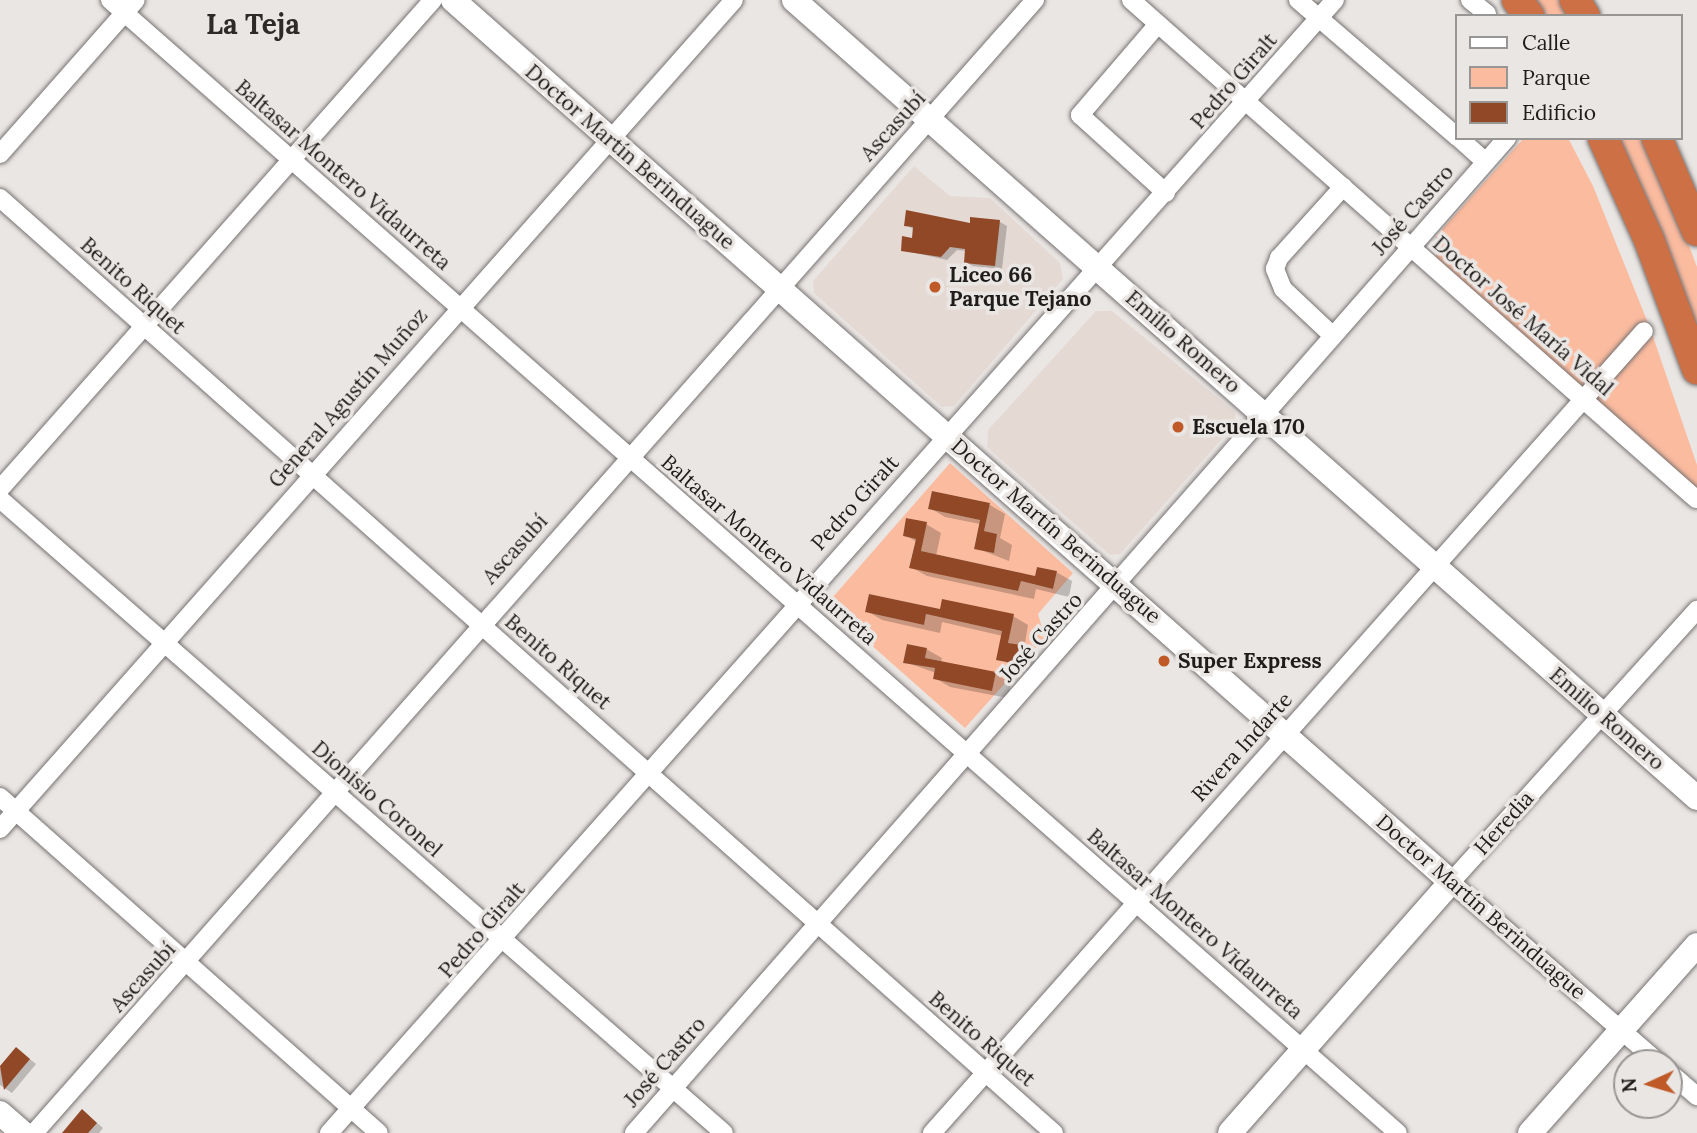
<!DOCTYPE html>
<html>
<head>
<meta charset="utf-8">
<style>
	body { margin:0 }
	#map { position:relative; width:1697px; height:1133px; overflow:hidden; background:#eae6e4; font-family:Lora,serif }
	div>[style] { position:absolute }
	[style*='--x'] { left:calc(var(--x)*1px); top:calc(var(--y)*1px); width:calc(var(--w)*1px); rotate:calc(var(--a)*1deg) }
	.built>* { inset:0; background:#e5d9d4 }
	.green>* { inset:0; background:#fbbb9f }
	.shadow>* { inset:0; background:#0003 }
	.building>* { inset:0; background:#904826 }
	.roads { filter:drop-shadow(0 0 2px #767271) drop-shadow(0 0 2px #767271) }
	.street>* { height:18px; margin:-9px; padding:0 9px; transform-origin:9px; border-radius:9px; background:#fff }
	.secondary>* { height:24px; margin:-12px; padding:0 12px; transform-origin:12px; border-radius:12px; background:#fff }
	.highway>* { height:30px; margin:-15px; padding:0 15px; transform-origin:15px; border-radius:15px; background:#ce7045 }
	.dots>* { width:19px; height:19px; translate:-50% -50%; box-sizing:border-box; border:4px solid #eae6e4; border-radius:50% }
	span { translate:-50% -50%; white-space:nowrap; text-align:center; line-height:1.15; -webkit-text-stroke:7px #eae6e4; paint-order:stroke }
	.street-label { font-size:21px; color:#1e1d1c }
	.poi-label { font-size:21px; color:#1e1d1c; font-weight:700 }
	.left { translate:0 -50%; text-align:left }
	.district-label { font-size:28px; color:#2d2a28; font-weight:700 }
	.legend { position:absolute; left:1455px; top:14px; width:228px; height:126px; box-sizing:border-box; background:#eae6e4; border:2px solid #989694; margin:0; padding:9px 12px; list-style:none; font-size:21px; color:#1e1d1c }
	.legend li { display:flex; align-items:center; gap:14px; height:35px }
	.legend b { width:35px; border:2px solid #989694 }
	.north { position:absolute; left:1613px; top:1049px; width:70px; height:70px; box-sizing:border-box; background:#eae6e4; border:2px solid #989694; border-radius:50%; rotate:266deg; font-size:19px; font-weight:700; line-height:28px; text-align:center; color:#1e1d1c }
	.north::after { content:''; display:block; margin:auto; width:24px; height:32px; background:#bf5a28; clip-path:polygon(50% 0,100% 100%,50% 72%,0 100%) }
</style>
</head>
<body>
<div id="map">
	<div class="built">
		<i style="clip-path:polygon(914px 166px,950px 196px,990px 198px,1060px 263px,1063px 279px,954px 406px,942px 407px,814px 293px,813px 281px)"></i>
		<i style="clip-path:polygon(1096px 311px,1112px 311px,1235px 412px,1235px 424px,1120px 554px,1110px 555px,987px 447px,988px 430px)"></i>
	</div>
	<div class="green">
		<i style="clip-path:polygon(1529px 0,1560px 0,1571px 16px,1540px 16px)"></i>
		<i style="clip-path:polygon(1524px 138px,1568px 138px,1593px 186px,1650px 328px,1697px 465px,1697px 493px,1436px 258px,1436px 236px)"></i>
		<i style="clip-path:polygon(1615px 138px,1642px 138px,1685px 235px,1697px 267px,1697px 339px)"></i>
		<i style="clip-path:polygon(evenodd,950px 463px,1073px 573px,1038px 614px,1045px 638px,965px 728px,826px 605px,950px 463px,932px 491px,990px 503px,984px 531px,997px 534px,994px 553px,974px 548px,980px 520px,928px 509px,932px 491px,950px 463px,907px 518px,926px 523px,921px 551px,1035px 576px,1037px 567px,1057px 571px,1053px 589px,1021px 581px,1018px 591px,909px 567px,916px 539px,903px 536px,907px 518px,950px 463px,869px 594px,940px 609px,1013px 615px,1008px 643px,1021px 646px,1017px 664px,997px 660px,1002px 631px,926px 614px,924px 625px,865px 612px,869px 594px,950px 463px,907px 644px,927px 648px,925px 658px,996px 673px,992px 690px,933px 679px,935px 668px,903px 663px,907px 644px)"></i>
	</div>
	<div class="shadow">
		<i style="clip-path:polygon(1000px 222px,1007px 226px,1002px 269px,973px 266px,966px 262px,967px 251px,957px 250px,947px 260px,902px 250px,914px 240px,913px 229px,906px 225px)"></i>
		<i style="clip-path:polygon(933px 493px,990px 505px,1005px 514px,1000px 538px,1012px 545px,1009px 561px,976px 548px,980px 524px,945px 517px,930px 508px)"></i>
		<i style="clip-path:polygon(926px 524px,941px 533px,936px 556px,1036px 578px,1056px 572px,1072px 581px,1069px 597px,1036px 589px,1034px 599px,927px 576px,911px 567px,917px 542px,905px 535px)"></i>
		<i style="clip-path:polygon(867px 611px,1013px 616px,1028px 625px,1024px 649px,1036px 656px,1032px 672px,998px 659px,1003px 636px,942px 622px,940px 633px,882px 620px)"></i>
		<i style="clip-path:polygon(926px 649px,942px 658px,941px 663px,995px 674px,1011px 683px,1008px 698px,950px 687px,935px 678px,936px 673px,905px 662px)"></i>
		<i style="clip-path:polygon(17px 1049px,36px 1064px,12px 1093px,0 1085px,0 1069px)"></i>
		<i style="clip-path:polygon(83px 1111px,103px 1128px,99px 1133px,65px 1133px)"></i>
	</div>
	<div class="building">
		<i style="clip-path:polygon(906px 210px,970px 223px,970px 217px,1000px 220px,995px 266px,964px 263px,965px 249px,950px 247px,941px 257px,901px 251px,902px 236px,912px 238px,913px 227px,904px 226px)"></i>
		<i style="clip-path:polygon(932px 491px,990px 503px,984px 531px,997px 534px,994px 553px,974px 549px,980px 520px,928px 509px)"></i>
		<i style="clip-path:polygon(906px 518px,927px 522px,921px 551px,1035px 576px,1037px 567px,1057px 571px,1053px 589px,1021px 581px,1018px 591px,909px 568px,916px 539px,903px 536px)"></i>
		<i style="clip-path:polygon(869px 594px,940px 609px,942px 599px,1014px 614px,1008px 643px,1021px 645px,1017px 664px,996px 660px,1002px 631px,926px 614px,924px 625px,865px 612px)"></i>
		<i style="clip-path:polygon(907px 644px,927px 648px,925px 658px,996px 672px,992px 691px,933px 679px,935px 668px,903px 663px)"></i>
		<i style="clip-path:polygon(16px 1047px,30px 1059px,4px 1090px,0 1066px)"></i>
		<i style="clip-path:polygon(82px 1109px,97px 1123px,88px 1133px,62px 1133px)"></i>
	</div>
	<div class="roads">
		<div class="street">
			<i style="--x:110;--y:0;--w:1715;--a:41.34"></i>
			<i style="--x:1131;--y:0;--w:754;--a:41.45"></i>
			<i style="--x:1298;--y:0;--w:210;--a:40.7"></i>
			<i style="--x:1470;--y:0;--w:22;--a:39"></i>
			<i style="--x:1158;--y:24;--w:120;--a:130.6"></i>
			<i style="--x:1080;--y:115;--w:116;--a:42.2"></i>
			<i style="--x:1459;--y:138;--w:36;--a:42"></i>
			<i style="--x:0;--y:154;--w:205;--a:-48.6"></i>
			<i style="--x:0;--y:198;--w:1409;--a:41.58"></i>
			<i style="--x:1332;--y:335;--w:67;--a:-136.8"></i>
			<i style="--x:1283;--y:289;--w:22;--a:-112"></i>
			<i style="--x:1275;--y:269;--w:12;--a:-70"></i>
			<i style="--x:1279;--y:258;--w:96;--a:-48"></i>
			<i style="--x:0;--y:489;--w:653;--a:-48.48"></i>
			<i style="--x:0;--y:499;--w:962;--a:41.21"></i>
			<i style="--x:0;--y:797;--w:506;--a:41.56"></i>
			<i style="--x:0;--y:829;--w:1107;--a:-48.48"></i>
			<i style="--x:1659;--y:1063;--w:276;--a:-139"></i>
			<i style="--x:1451;--y:882;--w:367;--a:-47.9"></i>
			<i style="--x:1669;--y:1072;--w:37;--a:41"></i>
			<i style="--x:34;--y:1133;--w:1512;--a:-48.54"></i>
			<i style="--x:329;--y:1133;--w:1515;--a:-48.4"></i>
			<i style="--x:634;--y:1133;--w:1324;--a:-48.74"></i>
			<i style="--x:932;--y:1133;--w:1072;--a:-48.4"></i>
		</div>
		<div class="secondary">
			<i style="--x:453;--y:0;--w:1332;--a:41.47"></i>
			<i style="--x:1451;--y:882;--w:334;--a:131.4"></i>
			<i style="--x:794;--y:0;--w:1205;--a:41.47"></i>
			<i style="--x:0;--y:1113;--w:30;--a:41"></i>
			<i style="--x:1530;--y:1133;--w:251;--a:-48.4"></i>
		</div>
		<div class="highway">
			<i style="--x:1517;--y:0;--w:20;--a:53"></i>
			<i style="--x:1575;--y:0;--w:19;--a:58"></i>
			<i style="--x:1603;--y:138;--w:112;--a:65.7"></i>
			<i style="--x:1649;--y:240;--w:138;--a:69.6"></i>
			<i style="--x:1657;--y:138;--w:101;--a:66.7"></i>
		</div>
	</div>
	<div class="dots">
		<i style="left:935px;top:287px;background:#bf5a28"></i>
		<i style="left:1178px;top:427px;background:#bf5a28"></i>
		<i style="left:1164px;top:661px;background:#bf5a28"></i>
	</div>
	<div class="street-label">
		<span style="left:1234px;top:81px;rotate:-49deg">Pedro Giralt</span>
		<span style="left:893px;top:126px;rotate:-48deg">Ascasubí</span>
		<span style="left:630px;top:157px;rotate:41deg">Doctor Martín Berinduague</span>
		<span style="left:343px;top:175px;rotate:41deg">Baltasar Montero Vidaurreta</span>
		<span style="left:1413px;top:210px;rotate:-49deg">José Castro</span>
		<span style="left:133px;top:286px;rotate:42deg">Benito Riquet</span>
		<span style="left:1523px;top:316px;rotate:41deg">Doctor José María Vidal</span>
		<span style="left:1183px;top:342px;rotate:41deg">Emilio Romero</span>
		<span style="left:348px;top:398px;rotate:-49deg">General Agustín Muñoz</span>
		<span style="left:855px;top:503px;rotate:-48deg">Pedro Giralt</span>
		<span style="left:1056px;top:531px;rotate:41deg">Doctor Martín Berinduague</span>
		<span style="left:515px;top:549px;rotate:-48deg">Ascasubí</span>
		<span style="left:769px;top:550px;rotate:41deg">Baltasar Montero Vidaurreta</span>
		<span style="left:1041px;top:637px;rotate:-48deg">José Castro</span>
		<span style="left:558px;top:662px;rotate:41deg">Benito Riquet</span>
		<span style="left:1607px;top:719px;rotate:41deg">Emilio Romero</span>
		<span style="left:1242px;top:747px;rotate:-48deg">Rivera Indarte</span>
		<span style="left:377px;top:799px;rotate:41deg">Dionisio Coronel</span>
		<span style="left:1504px;top:823px;rotate:-48deg">Heredia</span>
		<span style="left:1481px;top:907px;rotate:41deg">Doctor Martín Berinduague</span>
		<span style="left:1195px;top:924px;rotate:41deg">Baltasar Montero Vidaurreta</span>
		<span style="left:482px;top:930px;rotate:-49deg">Pedro Giralt</span>
		<span style="left:143px;top:977px;rotate:-48deg">Ascasubí</span>
		<span style="left:982px;top:1039px;rotate:41deg">Benito Riquet</span>
		<span style="left:665px;top:1062px;rotate:-49deg">José Castro</span>
	</div>
	<div class="poi-label">
		<span class="left" style="left:949px;top:287px">Liceo 66<br>Parque Tejano</span>
		<span class="left" style="left:1192px;top:427px">Escuela 170</span>
		<span class="left" style="left:1178px;top:661px">Super Express</span>
	</div>
	<div class="district-label">
		<span style="left:253px;top:24px">La Teja</span>
	</div>
	<ul class="legend">
	<li><b style="height:9px;background:#fff"></b>Calle</li>
	<li><b style="height:19px;background:#fbbb9f"></b>Parque</li>
	<li><b style="height:19px;background:#904826"></b>Edificio</li>
	</ul>
	<div class="north">N</div>
</div>
</body>
</html>
